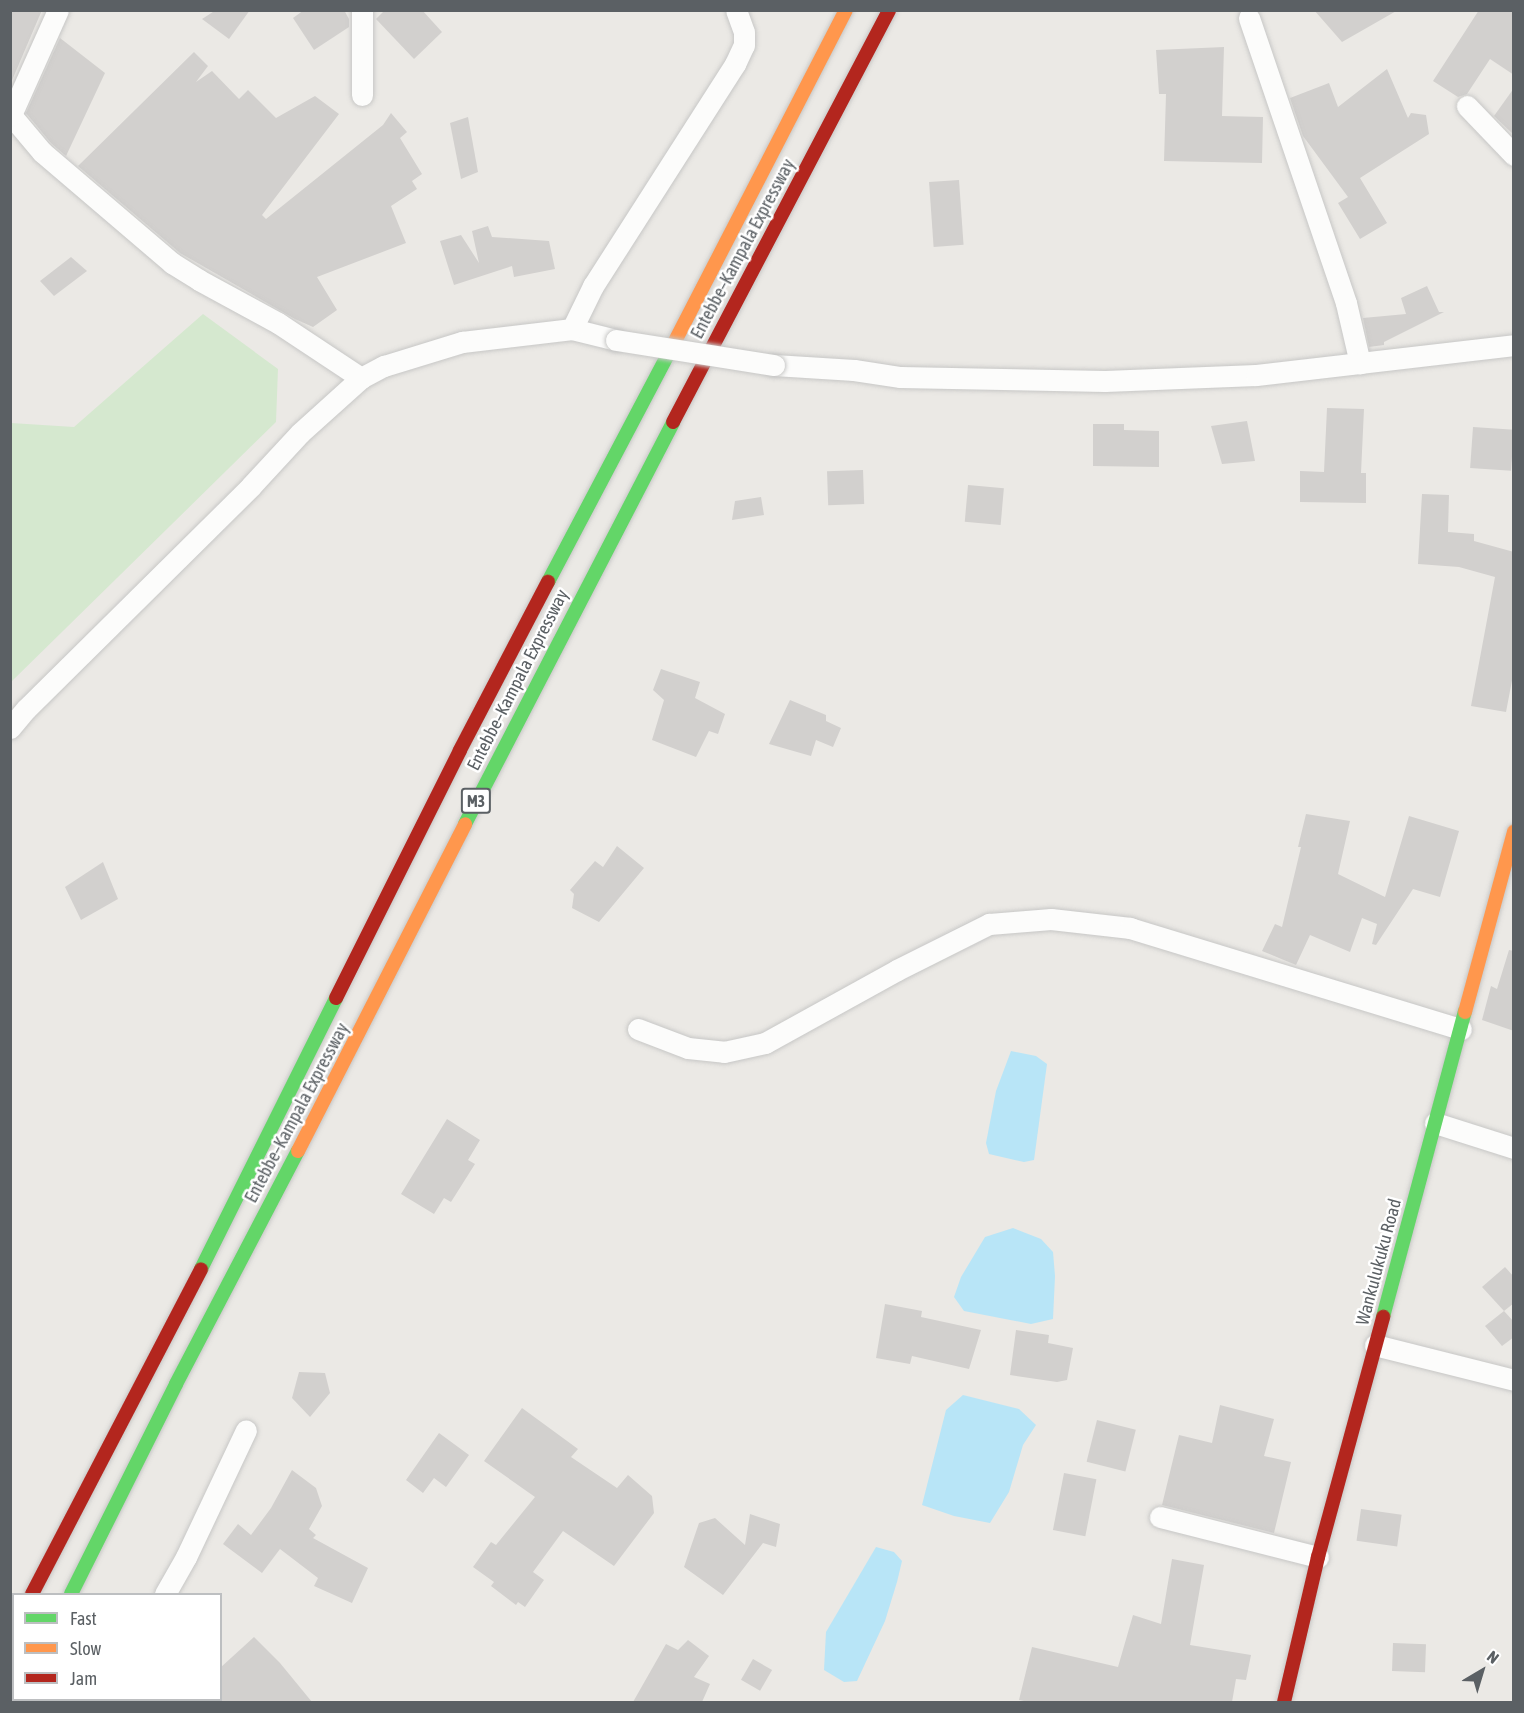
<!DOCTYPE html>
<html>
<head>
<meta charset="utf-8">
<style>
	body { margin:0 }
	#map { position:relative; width:1524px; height:1713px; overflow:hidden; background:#ebe9e5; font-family:"Asap Condensed",sans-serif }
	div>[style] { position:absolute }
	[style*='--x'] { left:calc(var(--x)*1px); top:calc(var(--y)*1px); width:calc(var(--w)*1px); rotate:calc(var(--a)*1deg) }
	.green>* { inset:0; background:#d5e8cf }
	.water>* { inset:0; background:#b8e5f7 }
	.building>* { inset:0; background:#d2d0ce; transform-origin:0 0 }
	.roads { filter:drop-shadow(0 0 2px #c7c7c6) drop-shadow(0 0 2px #c7c7c6) }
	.street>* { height:21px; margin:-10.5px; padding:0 10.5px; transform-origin:10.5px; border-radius:10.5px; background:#fcfcfb }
	.fast>* { height:14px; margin:-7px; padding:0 7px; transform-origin:7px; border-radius:7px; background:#63d668 }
	.slow>* { height:14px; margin:-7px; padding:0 7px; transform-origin:7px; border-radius:7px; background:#ff974d }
	.jam>* { height:14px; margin:-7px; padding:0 7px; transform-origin:7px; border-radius:7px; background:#b3261e }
	.bridges { filter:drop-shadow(0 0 2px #c7c7c6) drop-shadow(0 0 2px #c7c7c6) }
	.street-bridge>* { height:21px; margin:-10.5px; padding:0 10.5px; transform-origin:10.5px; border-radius:10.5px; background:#fcfcfb }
	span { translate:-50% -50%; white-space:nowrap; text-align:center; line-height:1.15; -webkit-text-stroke:5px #fff; paint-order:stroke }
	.shield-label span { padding:2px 4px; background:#fff; border:2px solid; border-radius:4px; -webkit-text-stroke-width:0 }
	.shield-label { font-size:16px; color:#5b6064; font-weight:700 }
	.street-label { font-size:18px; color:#5b6064 }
	.frame { position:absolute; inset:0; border:12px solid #5b6064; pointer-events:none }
	.legend { position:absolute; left:12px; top:1593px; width:210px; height:108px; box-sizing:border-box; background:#fff; border:2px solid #bdbfc1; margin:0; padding:8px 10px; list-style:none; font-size:18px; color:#5b6064 }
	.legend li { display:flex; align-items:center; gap:12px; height:30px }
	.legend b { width:30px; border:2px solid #bdbfc1 }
	.north { position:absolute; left:1452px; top:1641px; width:60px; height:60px; -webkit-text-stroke:4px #fff; paint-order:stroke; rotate:38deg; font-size:16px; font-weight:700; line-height:24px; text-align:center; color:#5b6064 }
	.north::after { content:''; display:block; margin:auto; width:21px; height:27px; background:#5b6064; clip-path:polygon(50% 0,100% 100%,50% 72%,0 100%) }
</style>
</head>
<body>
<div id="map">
	<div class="green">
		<i style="clip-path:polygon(203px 314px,278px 369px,276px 422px,11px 682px,11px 423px,74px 427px)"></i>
	</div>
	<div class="water">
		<i style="clip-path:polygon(1011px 1051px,1036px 1056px,1047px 1064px,1034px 1160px,1024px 1162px,989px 1154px,986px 1143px,996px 1091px)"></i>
		<i style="clip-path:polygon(1013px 1228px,1041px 1239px,1053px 1252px,1055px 1276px,1053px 1319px,1031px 1324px,964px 1311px,954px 1297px,961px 1277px,985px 1237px)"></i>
		<i style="clip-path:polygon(963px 1395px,1019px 1409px,1036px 1425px,1023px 1445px,1009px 1492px,990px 1523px,954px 1516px,922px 1505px,946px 1410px)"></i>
		<i style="clip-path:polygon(876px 1547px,894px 1552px,902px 1561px,897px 1582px,885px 1621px,857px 1681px,844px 1682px,824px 1670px,826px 1632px)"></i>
	</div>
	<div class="building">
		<i style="clip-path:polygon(10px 10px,42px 10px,10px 85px)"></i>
		<i style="clip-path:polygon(216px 10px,250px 10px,229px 39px,202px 19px)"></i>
		<i style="clip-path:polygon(304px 10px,344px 10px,349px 19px,349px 27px,314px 50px,293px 18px)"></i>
		<i style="clip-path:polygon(385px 10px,422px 10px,442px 32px,414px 59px,376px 19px)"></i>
		<i style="clip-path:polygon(1314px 10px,1398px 10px,1342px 42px)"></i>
		<i style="clip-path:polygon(1479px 10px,1514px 10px,1514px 75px,1490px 59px,1467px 94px,1458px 97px,1433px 81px)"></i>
		<i style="clip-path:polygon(60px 38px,105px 73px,66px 156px,51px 143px,26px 113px)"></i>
		<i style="clip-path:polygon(1224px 47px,1222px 116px,1263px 117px,1262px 163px,1164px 161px,1166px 94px,1159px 94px,1156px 50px)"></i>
		<i style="clip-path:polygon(194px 52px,208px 66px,196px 82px,212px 71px,239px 99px,248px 90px,276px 118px,315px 96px,339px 114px,262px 215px,266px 219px,383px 125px,391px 113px,407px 132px,400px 138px,422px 174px,412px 181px,417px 189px,391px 206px,406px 243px,317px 277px,337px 310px,313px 327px,295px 319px,180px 253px,78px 166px)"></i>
		<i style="clip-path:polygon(1387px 69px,1408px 118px,1411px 113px,1426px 115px,1429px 134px,1360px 178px,1387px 223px,1360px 239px,1338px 203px,1348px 197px,1303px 136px,1290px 98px,1329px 83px,1338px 107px)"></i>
		<i style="clip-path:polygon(1514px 88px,1514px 135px,1494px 116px)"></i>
		<i style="clip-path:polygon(468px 117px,478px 172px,461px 179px,450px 123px)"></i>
		<i style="left:959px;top:180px;width:65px;height:30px;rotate:86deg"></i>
		<i style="clip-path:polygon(488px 226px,492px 237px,549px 241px,555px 269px,514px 277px,512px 266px,454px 285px,440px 241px,461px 235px,479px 263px,472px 231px)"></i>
		<i style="clip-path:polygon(71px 257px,87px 271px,54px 296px,40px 281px)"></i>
		<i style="clip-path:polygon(1427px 286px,1439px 312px,1444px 312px,1384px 342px,1384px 345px,1369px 347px,1363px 318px,1406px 314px,1401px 298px)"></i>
		<i style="clip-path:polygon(1327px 408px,1364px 409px,1361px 473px,1366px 473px,1366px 503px,1300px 502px,1300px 471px,1324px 472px)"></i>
		<i style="clip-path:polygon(1247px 421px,1255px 461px,1222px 464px,1211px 426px)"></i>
		<i style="clip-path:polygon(1093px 424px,1124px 424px,1124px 430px,1159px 431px,1159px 467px,1093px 466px)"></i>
		<i style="left:1473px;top:427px;width:41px;height:41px;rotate:4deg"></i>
		<i style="left:863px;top:470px;width:34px;height:36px;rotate:88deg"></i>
		<i style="left:968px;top:485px;width:36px;height:37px;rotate:5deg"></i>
		<i style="clip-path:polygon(1422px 494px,1449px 495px,1448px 532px,1474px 534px,1474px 541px,1514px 552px,1514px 670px,1506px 712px,1471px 706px,1495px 577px,1459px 567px,1418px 564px)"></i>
		<i style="clip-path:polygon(761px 497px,764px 515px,732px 520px,735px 501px)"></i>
		<i style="clip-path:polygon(661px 669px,700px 682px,695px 698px,725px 714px,718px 734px,709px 731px,696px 757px,652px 740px,664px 700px,653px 690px)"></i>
		<i style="clip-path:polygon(790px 700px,826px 715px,826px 721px,841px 728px,833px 747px,816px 740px,811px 756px,769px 744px)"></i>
		<i style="clip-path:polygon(1306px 814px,1350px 821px,1338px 874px,1385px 897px,1409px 816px,1459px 831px,1440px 897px,1413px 889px,1376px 945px,1372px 944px,1377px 924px,1362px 918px,1350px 952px,1310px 935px,1296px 965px,1262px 951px,1275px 924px,1282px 927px,1301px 847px,1298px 847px)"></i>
		<i style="clip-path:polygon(617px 846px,644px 868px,599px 922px,572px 908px,574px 894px,570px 890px,595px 861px,603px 867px)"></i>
		<i style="clip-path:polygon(103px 862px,118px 899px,81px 920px,65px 887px)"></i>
		<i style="clip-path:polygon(1509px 950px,1514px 951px,1514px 1031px,1482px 1020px,1491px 986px,1497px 989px)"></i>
		<i style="clip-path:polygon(447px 1119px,480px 1140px,468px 1160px,475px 1164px,451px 1202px,444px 1198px,434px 1214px,401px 1194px)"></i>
		<i style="clip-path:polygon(1505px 1267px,1514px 1277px,1514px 1303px,1504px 1311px,1482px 1287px)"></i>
		<i style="clip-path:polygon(885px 1304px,922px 1311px,921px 1317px,981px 1330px,969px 1369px,912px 1356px,910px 1364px,876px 1358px)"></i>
		<i style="clip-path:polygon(1504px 1311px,1514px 1322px,1514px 1337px,1502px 1346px,1485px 1326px)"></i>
		<i style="clip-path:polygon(1016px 1330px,1049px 1335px,1048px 1343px,1073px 1348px,1067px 1380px,1057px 1382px,1010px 1375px)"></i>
		<i style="clip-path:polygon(299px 1372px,325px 1373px,330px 1393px,310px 1417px,292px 1398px)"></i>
		<i style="clip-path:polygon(1220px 1405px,1274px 1419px,1264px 1456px,1291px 1462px,1274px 1533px,1162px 1505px,1179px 1435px,1212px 1443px)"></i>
		<i style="clip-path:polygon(522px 1408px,578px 1449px,571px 1457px,617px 1488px,628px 1475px,652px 1496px,654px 1513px,614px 1566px,563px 1531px,533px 1572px,544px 1580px,525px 1607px,518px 1602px,516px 1605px,491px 1586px,494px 1582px,473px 1567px,491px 1542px,496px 1545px,535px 1497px,484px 1461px)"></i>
		<i style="left:1097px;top:1420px;width:40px;height:43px;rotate:14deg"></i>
		<i style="clip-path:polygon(439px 1433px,469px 1455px,446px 1487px,434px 1478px,423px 1493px,406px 1480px)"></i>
		<i style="clip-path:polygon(292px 1470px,316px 1488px,322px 1506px,309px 1529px,316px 1535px,313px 1538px,368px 1568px,352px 1603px,314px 1586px,318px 1578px,280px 1549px,262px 1573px,223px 1544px,238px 1524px,251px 1535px,271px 1508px)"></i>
		<i style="left:1064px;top:1473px;width:33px;height:58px;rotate:11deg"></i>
		<i style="left:1361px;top:1509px;width:41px;height:32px;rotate:8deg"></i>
		<i style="clip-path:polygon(750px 1514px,780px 1524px,776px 1547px,763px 1543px,723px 1595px,684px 1567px,699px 1523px,715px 1518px,745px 1545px)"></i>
		<i style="clip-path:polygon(1172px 1559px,1204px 1565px,1190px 1645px,1251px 1655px,1246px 1680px,1236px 1679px,1232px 1702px,1029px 1702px,1019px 1700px,1032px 1647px,1118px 1667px,1133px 1615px,1161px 1624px)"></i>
		<i style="clip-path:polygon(254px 1637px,280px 1663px,312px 1702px,220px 1702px,220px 1668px)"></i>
		<i style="clip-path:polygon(688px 1640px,709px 1656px,694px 1677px,710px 1684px,702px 1702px,633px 1702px,666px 1644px,678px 1650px)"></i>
		<i style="left:1393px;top:1643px;width:33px;height:28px;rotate:2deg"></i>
		<i style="left:753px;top:1659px;width:22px;height:24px;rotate:30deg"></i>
	</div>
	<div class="roads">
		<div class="street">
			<i style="--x:362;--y:10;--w:85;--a:90"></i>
			<i style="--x:1249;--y:18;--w:301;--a:71.2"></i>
			<i style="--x:1346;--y:303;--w:62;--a:76.9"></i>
			<i style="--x:1467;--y:106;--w:68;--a:46.2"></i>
			<i style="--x:10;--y:114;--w:50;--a:49.9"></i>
			<i style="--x:42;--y:152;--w:171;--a:40.5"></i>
			<i style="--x:172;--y:263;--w:32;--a:32"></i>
			<i style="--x:199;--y:280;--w:90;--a:28.6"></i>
			<i style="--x:278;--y:323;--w:100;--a:33.5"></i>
			<i style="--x:11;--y:115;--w:115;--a:-65.9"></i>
			<i style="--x:572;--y:329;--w:45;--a:14"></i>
			<i style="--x:774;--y:365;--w:80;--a:3.6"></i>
			<i style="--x:854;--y:370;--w:47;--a:8.7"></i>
			<i style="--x:900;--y:377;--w:205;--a:1.1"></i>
			<i style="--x:1105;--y:381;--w:151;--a:-2.3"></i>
			<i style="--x:1256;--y:375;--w:260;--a:-6.6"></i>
			<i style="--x:10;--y:728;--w:25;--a:-50"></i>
			<i style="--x:26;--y:709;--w:317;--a:-44.7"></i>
			<i style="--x:251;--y:486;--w:72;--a:-47.2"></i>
			<i style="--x:300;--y:433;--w:82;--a:-42"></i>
			<i style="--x:361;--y:378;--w:26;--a:-28"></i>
			<i style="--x:384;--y:366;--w:82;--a:-17.1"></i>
			<i style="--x:462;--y:342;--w:111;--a:-6.7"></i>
			<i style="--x:572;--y:329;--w:48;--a:-64"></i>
			<i style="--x:593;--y:286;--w:264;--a:-57.4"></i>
			<i style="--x:735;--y:64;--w:21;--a:-65"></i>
			<i style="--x:744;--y:45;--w:13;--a:-90"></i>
			<i style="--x:744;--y:32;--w:23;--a:-110"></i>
			<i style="--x:638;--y:1029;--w:53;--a:20.8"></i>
			<i style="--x:688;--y:1048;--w:36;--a:6"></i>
			<i style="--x:724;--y:1052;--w:42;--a:-12.4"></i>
			<i style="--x:765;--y:1043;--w:151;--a:-28.9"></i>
			<i style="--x:897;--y:970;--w:103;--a:-26.6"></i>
			<i style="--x:989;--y:924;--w:62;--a:-4.6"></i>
			<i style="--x:1051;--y:919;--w:80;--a:6.5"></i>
			<i style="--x:1130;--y:928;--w:346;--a:17"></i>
			<i style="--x:1435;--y:1123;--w:83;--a:17.6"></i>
			<i style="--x:1375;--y:1345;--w:143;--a:14.1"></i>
			<i style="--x:1160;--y:1517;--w:163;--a:14.2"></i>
			<i style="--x:165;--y:1594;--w:43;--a:-60.4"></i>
			<i style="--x:186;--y:1557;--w:140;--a:-64.7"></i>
			<i style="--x:103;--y:1702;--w:2;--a:-63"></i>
		</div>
		<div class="fast">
			<i style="--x:548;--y:582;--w:268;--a:-62.2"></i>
			<i style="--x:465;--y:824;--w:453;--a:-62.6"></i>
			<i style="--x:201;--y:1269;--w:303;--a:-63.5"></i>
			<i style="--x:1383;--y:1317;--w:316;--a:-75"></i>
			<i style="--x:71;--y:1594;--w:235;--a:-63.4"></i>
			<i style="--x:176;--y:1384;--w:263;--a:-62.4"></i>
			<i style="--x:10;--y:1636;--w:7;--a:-56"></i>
		</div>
		<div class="slow">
			<i style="--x:673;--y:345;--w:377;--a:-62.7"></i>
			<i style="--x:1465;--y:1012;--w:187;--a:-74.8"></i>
			<i style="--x:298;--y:1151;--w:367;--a:-62.9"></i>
			<i style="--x:16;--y:1702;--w:2;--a:-63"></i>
		</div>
		<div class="jam">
			<i style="--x:673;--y:422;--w:465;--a:-62.3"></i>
			<i style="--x:336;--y:998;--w:277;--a:-63.4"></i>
			<i style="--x:460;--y:750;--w:190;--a:-62.4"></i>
			<i style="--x:32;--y:1594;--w:366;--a:-62.5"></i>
			<i style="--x:1284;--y:1702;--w:149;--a:-76.8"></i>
			<i style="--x:1318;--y:1557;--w:249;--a:-74.8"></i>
		</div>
	</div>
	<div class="bridges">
		<div class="street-bridge">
			<i style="--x:616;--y:340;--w:160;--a:9"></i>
		</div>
	</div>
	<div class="shield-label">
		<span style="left:476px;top:801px">M3</span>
	</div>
	<div class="street-label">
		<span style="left:743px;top:249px;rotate:-62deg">Entebbe–Kampala Expressway</span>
		<span style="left:518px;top:680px;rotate:-63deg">Entebbe–Kampala Expressway</span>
		<span style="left:297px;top:1113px;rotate:-62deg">Entebbe–Kampala Expressway</span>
		<span style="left:1379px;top:1262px;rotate:-75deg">Wankulukuku Road</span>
	</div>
	<div class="frame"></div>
	<ul class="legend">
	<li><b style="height:8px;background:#63d668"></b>Fast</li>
	<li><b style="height:8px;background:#ff974d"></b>Slow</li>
	<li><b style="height:8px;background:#b3261e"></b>Jam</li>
	</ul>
	<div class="north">N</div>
</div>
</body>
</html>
